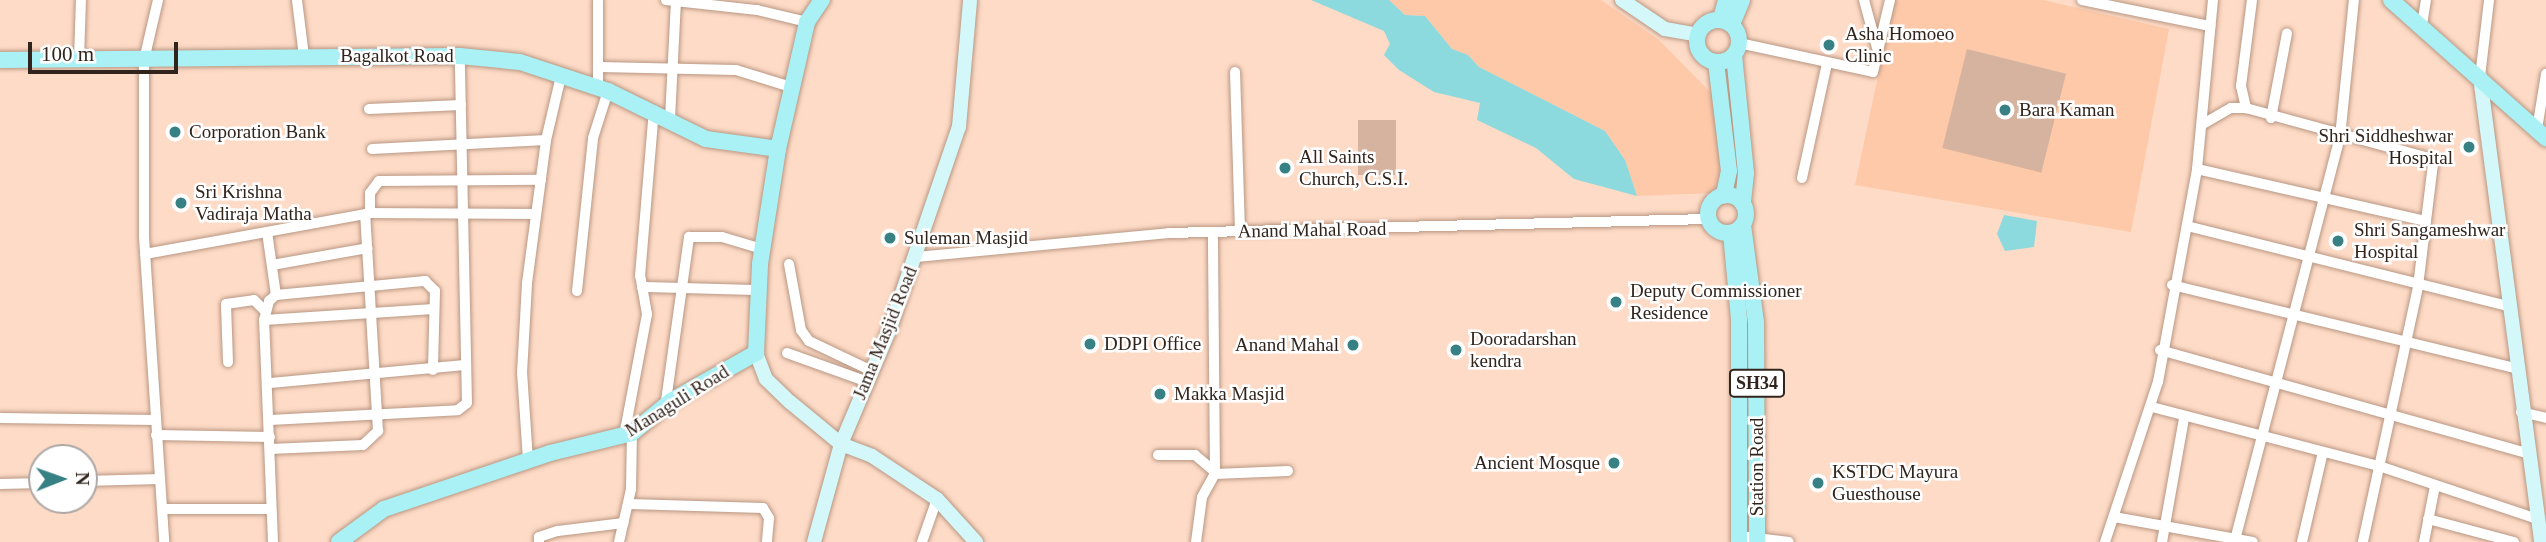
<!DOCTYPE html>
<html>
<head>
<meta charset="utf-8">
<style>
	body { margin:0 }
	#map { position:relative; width:2546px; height:542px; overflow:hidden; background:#fedbc6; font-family:"Times New Roman",serif }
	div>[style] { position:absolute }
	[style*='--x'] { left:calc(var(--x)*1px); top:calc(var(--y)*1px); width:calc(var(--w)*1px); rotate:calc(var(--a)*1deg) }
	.green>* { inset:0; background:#fec9a9 }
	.water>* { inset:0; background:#8cd9de }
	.building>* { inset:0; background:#d5b39f; transform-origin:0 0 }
	.roads { filter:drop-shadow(0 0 2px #b89783) drop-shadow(0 0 2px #b89783) }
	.street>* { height:10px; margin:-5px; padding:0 5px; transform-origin:5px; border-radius:5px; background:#fff }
	.secondary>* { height:14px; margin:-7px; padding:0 7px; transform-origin:7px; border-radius:7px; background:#d4f8fa }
	.primary>* { height:16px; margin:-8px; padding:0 8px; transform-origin:8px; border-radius:8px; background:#aaf1f5 }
	.primary>.ring { margin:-8px; padding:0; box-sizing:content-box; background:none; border:16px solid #aaf1f5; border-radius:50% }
	.dots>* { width:19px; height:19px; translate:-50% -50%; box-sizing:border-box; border:4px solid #fff; border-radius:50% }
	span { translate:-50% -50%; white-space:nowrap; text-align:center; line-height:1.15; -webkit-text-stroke:5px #fff; paint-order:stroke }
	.shield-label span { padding:2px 5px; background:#fff; border:2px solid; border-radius:5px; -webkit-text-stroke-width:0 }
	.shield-label { font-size:18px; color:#31241c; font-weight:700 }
	.poi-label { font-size:19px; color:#31241c }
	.left { translate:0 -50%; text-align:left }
	.right { translate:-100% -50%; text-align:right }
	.street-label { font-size:19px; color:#31241c }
	.north { position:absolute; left:28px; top:444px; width:70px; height:70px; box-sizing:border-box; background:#fff; border:2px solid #ada7a4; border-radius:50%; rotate:89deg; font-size:19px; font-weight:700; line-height:28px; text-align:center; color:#31241c }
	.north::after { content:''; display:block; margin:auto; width:24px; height:32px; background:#378084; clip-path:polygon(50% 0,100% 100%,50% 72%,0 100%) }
	.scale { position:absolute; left:28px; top:42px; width:150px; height:32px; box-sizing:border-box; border:4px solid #31241c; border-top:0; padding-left:9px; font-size:21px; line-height:24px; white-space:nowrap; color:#31241c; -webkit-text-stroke:5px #fff; paint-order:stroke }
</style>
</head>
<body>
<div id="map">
	<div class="green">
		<i style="clip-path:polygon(1389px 0,1601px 0,1659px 40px,1716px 98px,1721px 171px,1714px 193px,1637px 196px,1625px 160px,1605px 131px,1479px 67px,1468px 55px,1452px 49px,1425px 16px,1405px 15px)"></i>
		<i style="clip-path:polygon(1894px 0,2043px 0,2169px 29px,2131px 232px,1855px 185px)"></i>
	</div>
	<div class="water">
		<i style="clip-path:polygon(1311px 0,1389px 0,1405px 15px,1425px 16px,1452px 49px,1468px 55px,1479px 67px,1605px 131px,1625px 160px,1637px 196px,1574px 179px,1536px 148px,1477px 120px,1480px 103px,1434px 92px,1399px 70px,1384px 55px,1390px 44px,1384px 31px)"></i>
		<i style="clip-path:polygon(2004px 215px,2037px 221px,2034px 247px,2005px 251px,1997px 234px)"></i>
	</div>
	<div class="building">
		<i style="left:1967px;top:49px;width:102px;height:102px;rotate:14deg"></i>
		<i style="left:1358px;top:120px;width:38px;height:55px"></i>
	</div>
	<div class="roads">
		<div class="street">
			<i style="--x:158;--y:0;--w:62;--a:103.1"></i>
			<i style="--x:144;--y:60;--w:177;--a:90"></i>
			<i style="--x:144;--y:237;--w:306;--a:86.2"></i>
			<i style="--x:297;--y:0;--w:56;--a:82.9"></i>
			<i style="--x:598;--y:0;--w:89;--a:90"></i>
			<i style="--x:666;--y:0;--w:92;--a:6.3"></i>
			<i style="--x:757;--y:10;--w:51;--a:13.5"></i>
			<i style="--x:1864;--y:0;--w:50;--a:74.8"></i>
			<i style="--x:2082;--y:0;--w:131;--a:11.5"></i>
			<i style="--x:2252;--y:0;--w:87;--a:97.3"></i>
			<i style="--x:2241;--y:86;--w:23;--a:77"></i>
			<i style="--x:2246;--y:108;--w:186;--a:15.3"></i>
			<i style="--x:2425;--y:157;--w:11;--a:41"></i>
			<i style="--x:2433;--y:164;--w:124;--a:97"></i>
			<i style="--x:2418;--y:287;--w:261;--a:102.2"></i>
			<i style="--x:2422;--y:25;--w:25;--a:-81"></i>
			<i style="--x:1739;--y:43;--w:137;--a:12.2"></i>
			<i style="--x:1873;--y:72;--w:74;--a:-76.7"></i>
			<i style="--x:79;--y:59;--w:59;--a:-88.1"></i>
			<i style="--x:600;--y:67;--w:136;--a:1.3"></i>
			<i style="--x:736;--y:70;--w:58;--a:17.2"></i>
			<i style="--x:1235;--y:72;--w:158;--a:88.2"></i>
			<i style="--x:2480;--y:77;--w:78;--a:-83.3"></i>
			<i style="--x:369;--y:109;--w:92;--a:-2.5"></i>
			<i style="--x:2271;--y:118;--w:86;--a:-79.3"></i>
			<i style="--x:670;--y:119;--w:119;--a:-87.1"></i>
			<i style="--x:2203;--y:124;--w:32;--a:-30"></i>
			<i style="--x:2231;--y:108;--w:15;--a:0"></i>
			<i style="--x:2537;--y:129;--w:56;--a:-80.7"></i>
			<i style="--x:372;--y:149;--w:174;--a:-3"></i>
			<i style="--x:2197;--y:169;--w:235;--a:12.8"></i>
			<i style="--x:1802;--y:178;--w:118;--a:-77.7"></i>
			<i style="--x:370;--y:213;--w:20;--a:-90"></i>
			<i style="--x:370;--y:193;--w:15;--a:-53"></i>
			<i style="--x:379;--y:181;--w:162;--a:-0.4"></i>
			<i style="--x:2187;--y:226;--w:330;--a:14"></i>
			<i style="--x:267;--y:232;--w:64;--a:81.9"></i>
			<i style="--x:145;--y:254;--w:229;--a:-10.3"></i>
			<i style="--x:370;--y:213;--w:166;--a:0.3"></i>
			<i style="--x:916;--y:257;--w:254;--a:-5.4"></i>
			<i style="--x:1169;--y:233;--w:540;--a:-1.49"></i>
			<i style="--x:789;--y:264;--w:67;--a:79.7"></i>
			<i style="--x:801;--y:330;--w:14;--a:54"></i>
			<i style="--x:809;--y:341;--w:68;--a:25.4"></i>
			<i style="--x:272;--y:265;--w:97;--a:-10"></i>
			<i style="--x:2172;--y:285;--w:352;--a:13.6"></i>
			<i style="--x:642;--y:287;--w:117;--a:1.5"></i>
			<i style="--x:577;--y:291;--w:154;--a:-84"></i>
			<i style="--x:593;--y:138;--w:49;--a:-72.3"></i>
			<i style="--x:264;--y:320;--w:170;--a:-3.7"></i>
			<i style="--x:2160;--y:350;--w:383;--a:15.7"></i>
			<i style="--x:787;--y:353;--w:83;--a:19.7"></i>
			<i style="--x:228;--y:362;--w:58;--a:-92"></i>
			<i style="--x:226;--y:304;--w:28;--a:-8"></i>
			<i style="--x:254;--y:300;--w:16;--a:45"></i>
			<i style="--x:270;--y:383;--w:196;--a:-5.3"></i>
			<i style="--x:2152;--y:407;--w:238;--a:14.6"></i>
			<i style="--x:2382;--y:467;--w:163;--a:18.5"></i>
			<i style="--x:665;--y:408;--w:173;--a:-82"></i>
			<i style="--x:689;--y:237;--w:33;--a:0"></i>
			<i style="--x:722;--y:237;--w:42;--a:16.7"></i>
			<i style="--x:2521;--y:412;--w:26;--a:13"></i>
			<i style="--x:0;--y:418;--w:155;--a:0.7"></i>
			<i style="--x:270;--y:420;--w:188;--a:-3"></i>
			<i style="--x:458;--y:410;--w:11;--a:-38"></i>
			<i style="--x:467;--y:403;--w:347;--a:-91.2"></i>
			<i style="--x:156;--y:435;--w:114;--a:1"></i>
			<i style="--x:624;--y:436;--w:124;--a:-79.3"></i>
			<i style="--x:647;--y:314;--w:39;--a:-100"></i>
			<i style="--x:640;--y:276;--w:166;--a:-85.2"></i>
			<i style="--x:270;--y:449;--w:93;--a:-2.5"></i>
			<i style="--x:363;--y:445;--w:21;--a:-43"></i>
			<i style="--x:378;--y:431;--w:217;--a:-93.4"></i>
			<i style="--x:1158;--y:455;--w:37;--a:0"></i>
			<i style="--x:1195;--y:455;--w:25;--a:40"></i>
			<i style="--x:528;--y:460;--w:87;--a:-93.9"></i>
			<i style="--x:522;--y:373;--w:90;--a:-86.8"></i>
			<i style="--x:527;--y:283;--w:144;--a:-82.4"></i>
			<i style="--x:546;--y:140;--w:66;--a:-76.8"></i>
			<i style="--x:1215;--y:474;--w:73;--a:-2.4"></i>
			<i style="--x:84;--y:481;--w:76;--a:-1.5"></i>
			<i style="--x:0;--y:484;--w:42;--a:-1.4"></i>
			<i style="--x:629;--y:504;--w:134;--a:1.7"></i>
			<i style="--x:763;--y:508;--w:12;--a:59"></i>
			<i style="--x:769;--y:518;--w:24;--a:95"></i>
			<i style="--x:164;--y:509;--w:107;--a:0"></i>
			<i style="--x:2114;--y:517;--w:141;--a:10.2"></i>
			<i style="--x:2428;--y:519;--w:89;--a:15"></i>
			<i style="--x:1740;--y:536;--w:49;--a:7"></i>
			<i style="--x:2236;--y:536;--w:412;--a:-75.4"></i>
			<i style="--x:2340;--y:137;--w:138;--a:-84.2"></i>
			<i style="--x:273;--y:542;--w:222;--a:-92.3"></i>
			<i style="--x:264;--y:320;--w:20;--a:-75"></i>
			<i style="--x:269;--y:301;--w:9;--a:-41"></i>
			<i style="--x:276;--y:295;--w:150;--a:-5.4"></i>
			<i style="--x:425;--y:281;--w:14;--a:45"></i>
			<i style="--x:435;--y:291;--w:79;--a:91.5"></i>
			<i style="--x:539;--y:542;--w:5;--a:-90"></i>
			<i style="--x:539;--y:537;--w:20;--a:-18"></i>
			<i style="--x:558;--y:531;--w:66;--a:-6.9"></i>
			<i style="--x:619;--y:542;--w:54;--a:-77.2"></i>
			<i style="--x:631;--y:489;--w:56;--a:-89"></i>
			<i style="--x:922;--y:542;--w:46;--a:-70.8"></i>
			<i style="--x:1196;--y:542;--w:45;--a:-82.4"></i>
			<i style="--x:1202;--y:497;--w:26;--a:-61"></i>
			<i style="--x:1215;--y:474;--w:242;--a:-90.5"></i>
			<i style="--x:2105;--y:542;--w:169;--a:-71.7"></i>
			<i style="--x:2158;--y:382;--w:217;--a:-79.6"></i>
			<i style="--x:2197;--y:169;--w:170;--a:-84.6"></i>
			<i style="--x:2162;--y:542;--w:126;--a:-79.9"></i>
			<i style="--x:2302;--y:542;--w:92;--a:-76.9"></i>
			<i style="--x:2424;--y:542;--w:57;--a:-78.9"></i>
		</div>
		<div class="secondary">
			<i style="--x:1622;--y:0;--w:52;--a:34"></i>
			<i style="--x:1665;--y:29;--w:34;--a:10"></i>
			<i style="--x:2480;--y:77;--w:469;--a:82.5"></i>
			<i style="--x:756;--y:353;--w:28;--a:69"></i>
			<i style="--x:766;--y:379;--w:33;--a:44"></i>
			<i style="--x:790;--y:402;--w:66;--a:39.5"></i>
			<i style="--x:841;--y:444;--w:33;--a:21"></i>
			<i style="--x:872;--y:456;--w:78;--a:33.5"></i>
			<i style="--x:937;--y:499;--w:58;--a:47.8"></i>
			<i style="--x:814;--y:542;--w:102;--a:-74.6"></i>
			<i style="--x:841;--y:444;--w:123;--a:-67"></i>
			<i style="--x:889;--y:331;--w:216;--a:-71.1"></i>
			<i style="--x:959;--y:127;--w:127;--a:-85"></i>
		</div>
		<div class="primary">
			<i style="--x:2391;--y:0;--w:208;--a:41.7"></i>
			<i style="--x:1721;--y:19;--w:20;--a:-75"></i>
			<i class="ring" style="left:1697px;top:20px;width:26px;height:26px"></i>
			<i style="--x:1732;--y:24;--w:26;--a:-67"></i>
			<i style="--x:1734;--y:55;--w:119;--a:84.2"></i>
			<i style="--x:1746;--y:173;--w:31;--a:96"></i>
			<i style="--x:0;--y:60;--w:460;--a:-0.5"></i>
			<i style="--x:460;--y:56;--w:60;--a:5.7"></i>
			<i style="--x:520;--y:62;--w:93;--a:18.2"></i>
			<i style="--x:608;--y:91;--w:109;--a:26.1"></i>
			<i style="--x:706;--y:139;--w:73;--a:7.9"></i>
			<i style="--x:1716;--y:62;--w:110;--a:83.2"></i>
			<i style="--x:1729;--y:171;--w:25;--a:102"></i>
			<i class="ring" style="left:1708px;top:195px;width:22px;height:22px"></i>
			<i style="--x:1743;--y:225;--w:99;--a:82.4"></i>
			<i style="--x:1756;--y:323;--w:219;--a:89.7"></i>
			<i style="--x:1731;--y:233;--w:87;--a:84.7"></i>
			<i style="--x:1739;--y:320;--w:222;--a:90"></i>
			<i style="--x:339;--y:542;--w:56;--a:-36.3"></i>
			<i style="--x:384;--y:509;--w:175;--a:-18.6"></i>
			<i style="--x:550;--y:453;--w:84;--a:-13.7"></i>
			<i style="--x:632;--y:433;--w:50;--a:-39.4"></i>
			<i style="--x:671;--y:401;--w:98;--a:-29.5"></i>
			<i style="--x:756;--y:353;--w:89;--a:-87.4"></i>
			<i style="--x:760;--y:264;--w:116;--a:-81.1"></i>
			<i style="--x:778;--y:149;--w:130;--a:-77.1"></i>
			<i style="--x:807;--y:22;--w:27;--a:-56"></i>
		</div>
	</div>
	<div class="dots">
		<i style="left:1829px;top:45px;background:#378084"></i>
		<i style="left:2005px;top:110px;background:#378084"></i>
		<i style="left:175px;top:132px;background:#378084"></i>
		<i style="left:2469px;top:147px;background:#378084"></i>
		<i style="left:1285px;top:168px;background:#378084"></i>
		<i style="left:181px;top:203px;background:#378084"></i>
		<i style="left:890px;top:238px;background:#378084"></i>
		<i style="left:2338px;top:241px;background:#378084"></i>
		<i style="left:1616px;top:302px;background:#378084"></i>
		<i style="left:1090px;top:344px;background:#378084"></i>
		<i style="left:1353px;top:345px;background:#378084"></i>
		<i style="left:1456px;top:350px;background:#378084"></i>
		<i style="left:1160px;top:394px;background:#378084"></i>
		<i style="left:1614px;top:463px;background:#378084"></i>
		<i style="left:1818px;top:483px;background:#378084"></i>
	</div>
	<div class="shield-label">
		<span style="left:1757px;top:383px">SH34</span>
	</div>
	<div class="poi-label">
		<span class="left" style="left:1845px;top:45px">Asha Homoeo<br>Clinic</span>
		<span class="left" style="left:2019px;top:110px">Bara Kaman</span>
		<span class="left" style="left:189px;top:132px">Corporation Bank</span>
		<span class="right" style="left:2453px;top:147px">Shri Siddheshwar<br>Hospital</span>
		<span class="left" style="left:1299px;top:168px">All Saints<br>Church, C.S.I.</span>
		<span class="left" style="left:195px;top:203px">Sri Krishna<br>Vadiraja Matha</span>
		<span class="left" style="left:2354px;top:241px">Shri Sangameshwar<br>Hospital</span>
		<span class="left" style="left:904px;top:238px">Suleman Masjid</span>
		<span class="left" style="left:1630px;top:302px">Deputy Commissioner<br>Residence</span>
		<span class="left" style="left:1470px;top:350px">Dooradarshan<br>kendra</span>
		<span class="left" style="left:1104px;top:344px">DDPI Office</span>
		<span class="right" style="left:1339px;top:345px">Anand Mahal</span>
		<span class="left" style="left:1174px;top:394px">Makka Masjid</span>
		<span class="right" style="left:1600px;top:463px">Ancient Mosque</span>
		<span class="left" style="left:1832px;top:483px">KSTDC Mayura<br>Guesthouse</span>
	</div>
	<div class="street-label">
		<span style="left:397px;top:56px">Bagalkot Road</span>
		<span style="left:1312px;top:230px;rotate:-1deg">Anand Mahal Road</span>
		<span style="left:885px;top:333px;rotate:-68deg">Jama Masjid Road</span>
		<span style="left:677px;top:401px;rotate:-32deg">Managuli Road</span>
		<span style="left:1757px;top:467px;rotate:-90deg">Station Road</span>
	</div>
	<div class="north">N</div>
	<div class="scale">100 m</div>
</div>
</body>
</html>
